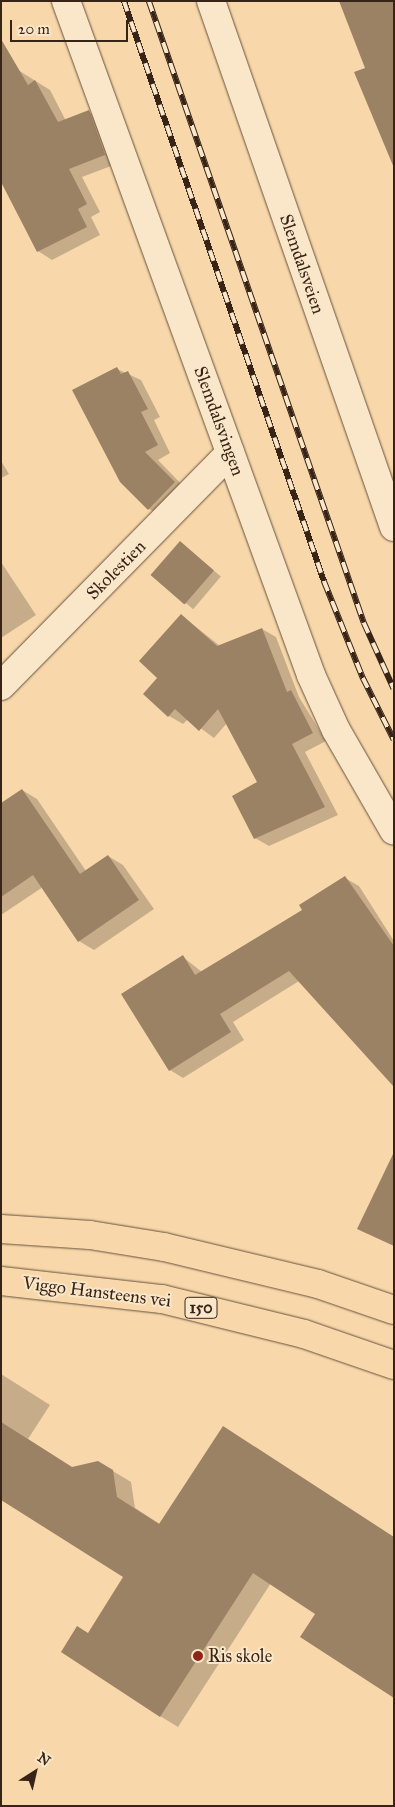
<!DOCTYPE html>
<html>
<head>
<meta charset="utf-8">
<style>
	body { margin:0 }
	#map { position:relative; width:395px; height:1807px; overflow:hidden; background:#f8d8ab; font-family:"IM FELL Great Primer",serif }
	div>[style] { position:absolute }
	[style*='--x'] { left:calc(var(--x)*1px); top:calc(var(--y)*1px); width:calc(var(--w)*1px); rotate:calc(var(--a)*1deg) }
	.shadow>* { inset:0; background:#0003; transform-origin:0 0 }
	.building>* { inset:0; background:#9c8264; transform-origin:0 0 }
	.roads { filter:drop-shadow(0 0 1px #68513c) drop-shadow(0 0 1px #68513c) }
	.street>* { height:28px; margin:-14px; padding:0 14px; transform-origin:14px; border-radius:14px; background:#fae6c8 }
	.secondary>* { height:28px; margin:-14px; padding:0 14px; transform-origin:14px; border-radius:14px; background:#fae6c8 }
	.highway>* { height:28px; margin:-14px; padding:0 14px; transform-origin:14px; border-radius:14px; background:#f8d8ab }
	.rail>* { height:5.5px; margin-top:-2.75px; transform-origin:0; background:repeating-linear-gradient(90deg,#fae6c8 0 11px,#382417 0 22px); box-sizing:border-box; border-block:1px solid #382417 }
	.dots>* { width:14px; height:14px; translate:-50% -50%; box-sizing:border-box; border:2px solid #fae6c8; border-radius:50% }
	span { translate:-50% -50%; white-space:nowrap; text-align:center; line-height:1.15; -webkit-text-stroke:4px #fae6c8; paint-order:stroke }
	.shield-label span { padding:1px 4px; background:#fae6c8; border:1px solid; border-radius:4px; -webkit-text-stroke-width:0 }
	.shield-label { font-size:16px; color:#382417; font-weight:700 }
	.street-label { font-size:18px; color:#382417 }
	.poi-label { font-size:18px; color:#382417 }
	.left { translate:0 -50%; text-align:left }
	.frame { position:absolute; inset:0; border:2px solid #382417; pointer-events:none }
	.north { position:absolute; left:10px; top:1747px; width:50px; height:50px; -webkit-text-stroke:4px #fae6c8; paint-order:stroke; rotate:35deg; font-size:14px; font-weight:700; line-height:20px; text-align:center; color:#382417 }
	.north::after { content:''; display:block; margin:auto; width:18px; height:22px; background:#382417; clip-path:polygon(50% 0,100% 100%,50% 72%,0 100%) }
	.scale { position:absolute; left:10px; top:20px; width:118px; height:22px; box-sizing:border-box; border:2px solid #382417; border-top:0; padding-left:6px; font-size:15px; line-height:18px; white-space:nowrap; color:#382417; -webkit-text-stroke:4px #fae6c8; paint-order:stroke }
</style>
</head>
<body>
<div id="map">
	<div class="shadow">
		<i style="clip-path:polygon(394px 1px,394px 166px,355px 73px,367px 69px)"></i>
		<i style="clip-path:polygon(18px 70px,50px 90px,66px 121px,89px 112px,103px 120px,119px 163px,82px 177px,100px 212px,91px 217px,100px 235px,52px 260px,38px 251px)"></i>
		<i style="clip-path:polygon(117px 369px,141px 380px,160px 417px,154px 420px,170px 453px,158px 460px,188px 491px,162px 516px,149px 509px)"></i>
		<i style="clip-path:polygon(1px 461px,9px 474px,1px 478px)"></i>
		<i style="left:181px;top:543px;width:52px;height:43px;rotate:40deg"></i>
		<i style="clip-path:polygon(1px 562px,36px 615px,1px 638px)"></i>
		<i style="clip-path:polygon(181px 615px,220px 646px,262px 629px,276px 637px,299px 697px,326px 741px,305px 752px,338px 815px,269px 846px,255px 838px,259px 783px,227px 723px,214px 738px,188px 719px,183px 724px,169px 716px,159px 678px)"></i>
		<i style="clip-path:polygon(22px 790px,37px 799px,86px 871px,108px 856px,123px 865px,154px 909px,94px 950px,79px 941px,43px 887px,1px 915px,1px 804px)"></i>
		<i style="clip-path:polygon(345px 878px,359px 886px,394px 941px,394px 1080px,299px 981px,233px 1022px,244px 1040px,183px 1078px,170px 1070px,183px 957px,202px 972px,303px 911px)"></i>
		<i style="clip-path:polygon(1px 1374px,50px 1405px,28px 1439px,73px 1468px,98px 1462px,131px 1482px,135px 1508px,160px 1524px,223px 1428px,271px 1583px,178px 1727px,160px 1716px,88px 1635px,125px 1577px,1px 1498px)"></i>
	</div>
	<div class="building">
		<i style="clip-path:polygon(339px 1px,394px 1px,394px 168px,354px 72px,365px 68px)"></i>
		<i style="clip-path:polygon(1px 39px,28px 85px,35px 80px,58px 122px,89px 110px,105px 155px,69px 169px,87px 204px,78px 209px,87px 227px,37px 252px,1px 182px)"></i>
		<i style="clip-path:polygon(117px 367px,121px 374px,128px 371px,148px 409px,141px 412px,158px 445px,145px 452px,175px 482px,148px 510px,120px 482px,72px 390px)"></i>
		<i style="left:180px;top:541px;width:45px;height:45px;rotate:41deg"></i>
		<i style="clip-path:polygon(181px 614px,217px 646px,262px 628px,287px 692px,291px 690px,313px 733px,292px 744px,325px 807px,254px 839px,232px 796px,257px 782px,218px 709px,199px 731px,175px 709px,168px 717px,143px 694px,157px 678px,139px 661px)"></i>
		<i style="clip-path:polygon(22px 789px,80px 874px,108px 855px,139px 900px,78px 942px,33px 875px,1px 897px,1px 803px)"></i>
		<i style="clip-path:polygon(345px 876px,394px 946px,394px 1087px,289px 971px,220px 1014px,231px 1032px,169px 1071px,121px 994px,183px 955px,195px 975px,302px 910px,299px 905px)"></i>
		<i style="clip-path:polygon(394px 1152px,394px 1246px,357px 1229px)"></i>
		<i style="clip-path:polygon(1px 1422px,72px 1467px,98px 1461px,113px 1470px,117px 1497px,159px 1524px,223px 1426px,394px 1537px,394px 1698px,300px 1637px,315px 1614px,253px 1573px,160px 1717px,61px 1652px,77px 1626px,88px 1633px,123px 1577px,1px 1500px)"></i>
	</div>
	<div class="roads">
		<div class="street">
			<i style="--x:66;--y:1;--w:717;--a:70.02"></i>
			<i style="--x:311;--y:675;--w:60;--a:65.6"></i>
			<i style="--x:336;--y:730;--w:116;--a:60.1"></i>
			<i style="--x:1;--y:686;--w:327;--a:-45.5"></i>
		</div>
		<div class="secondary">
			<i style="--x:211;--y:1;--w:557;--a:70.82"></i>
		</div>
		<div class="highway">
			<i style="--x:1;--y:1229;--w:89;--a:3.9"></i>
			<i style="--x:90;--y:1235;--w:75;--a:9.2"></i>
			<i style="--x:164;--y:1247;--w:158;--a:13.5"></i>
			<i style="--x:318;--y:1284;--w:80;--a:18.9"></i>
			<i style="--x:1;--y:1281;--w:162;--a:6.4"></i>
			<i style="--x:162;--y:1299;--w:146;--a:13.8"></i>
			<i style="--x:304;--y:1334;--w:95;--a:19"></i>
		</div>
	</div>
	<div class="rail">
		<i style="--x:124;--y:1;--w:614;--a:70.97"></i>
		<i style="--x:324;--y:581;--w:105;--a:68.1"></i>
		<i style="--x:363;--y:678;--w:69;--a:63.4"></i>
		<i style="--x:149;--y:1;--w:658;--a:70.93"></i>
		<i style="--x:364;--y:623;--w:72;--a:65.6"></i>
	</div>
	<div class="dots">
		<i style="left:198px;top:1656px;background:#8f2418"></i>
	</div>
	<div class="shield-label">
		<span style="left:201px;top:1308px">150</span>
	</div>
	<div class="street-label">
		<span style="left:302px;top:264px;rotate:71deg">Slemdalsveien</span>
		<span style="left:219px;top:421px;rotate:70deg">Slemdalsvingen</span>
		<span style="left:116px;top:570px;rotate:-45deg">Skolestien</span>
		<span style="left:97px;top:1292px;rotate:7deg">Viggo Hansteens vei</span>
	</div>
	<div class="poi-label">
		<span class="left" style="left:208px;top:1656px">Ris skole</span>
	</div>
	<div class="frame"></div>
	<div class="north">N</div>
	<div class="scale">20 m</div>
</div>
</body>
</html>
